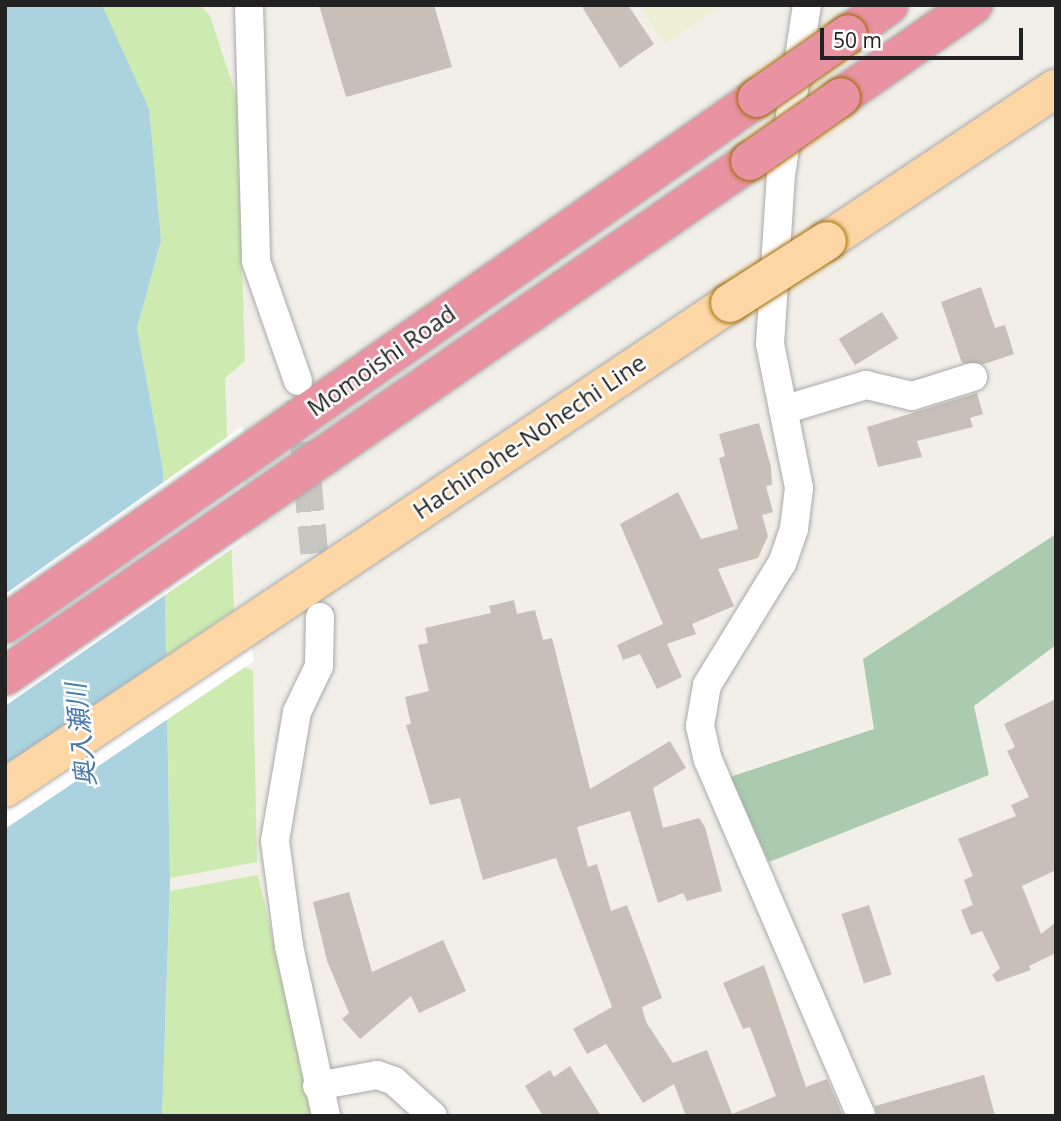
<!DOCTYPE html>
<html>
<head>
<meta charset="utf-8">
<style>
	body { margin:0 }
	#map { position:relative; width:1061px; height:1121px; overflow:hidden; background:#f2efe9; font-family:"Open Sans","Noto Sans JP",sans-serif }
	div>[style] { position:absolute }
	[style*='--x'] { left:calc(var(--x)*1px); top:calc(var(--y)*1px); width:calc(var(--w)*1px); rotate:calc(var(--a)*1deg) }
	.farmland>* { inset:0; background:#eef0d5 }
	.grass>* { inset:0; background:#cdebb0 }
	.cemetery>* { inset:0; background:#aacbaf }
	.water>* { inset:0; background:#aad3df }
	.pier>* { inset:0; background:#fff }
	.building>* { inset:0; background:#c7bfb8; transform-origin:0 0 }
	.minor-tunnel>* { height:28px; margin-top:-14px; transform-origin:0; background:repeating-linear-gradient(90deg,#c8c6c1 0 28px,transparent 0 42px) }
	.roads { filter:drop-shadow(0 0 2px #a9a9a9) drop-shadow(0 0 2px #a9a9a9) }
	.minor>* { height:28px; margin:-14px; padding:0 14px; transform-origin:14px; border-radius:14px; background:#fff }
	.primary>* { height:38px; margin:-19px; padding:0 19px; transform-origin:19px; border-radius:19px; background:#fcd6a4 }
	.motorway>* { height:38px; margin:-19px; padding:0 19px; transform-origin:19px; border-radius:19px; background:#e892a2 }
	.bridges { filter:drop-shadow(0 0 2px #a06b00) drop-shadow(0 0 2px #a06b00) }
	.primary-bridge>* { height:38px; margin:-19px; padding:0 19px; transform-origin:19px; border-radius:19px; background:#fcd6a4 }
	.motorway-bridge>* { height:38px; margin:-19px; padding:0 19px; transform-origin:19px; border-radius:19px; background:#e892a2 }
	span { translate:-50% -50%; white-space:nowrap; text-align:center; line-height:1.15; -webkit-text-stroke:5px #fff; paint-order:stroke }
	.street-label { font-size:24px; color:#222 }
	.water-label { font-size:26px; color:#4a7aab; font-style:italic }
	.frame { position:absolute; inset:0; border:7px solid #222; pointer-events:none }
	.scale { position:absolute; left:820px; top:28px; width:203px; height:32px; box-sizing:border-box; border:4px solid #222; border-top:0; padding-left:9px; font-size:21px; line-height:24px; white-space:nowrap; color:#222; -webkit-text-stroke:5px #fff; paint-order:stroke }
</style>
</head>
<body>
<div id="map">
	<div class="farmland">
		<i style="clip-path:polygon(639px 5px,724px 5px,664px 44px)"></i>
	</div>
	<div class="grass">
		<i style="clip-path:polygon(102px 5px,201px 5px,210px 16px,237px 98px,245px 361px,225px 378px,236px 663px,253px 671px,257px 862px,170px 878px,163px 470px,137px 328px,161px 241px)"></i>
		<i style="clip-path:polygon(258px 875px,312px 1116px,162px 1116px,170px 891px)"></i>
	</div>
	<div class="cemetery">
		<i style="clip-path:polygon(1056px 534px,1056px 645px,974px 706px,989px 775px,769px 862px,730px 777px,874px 729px,863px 659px)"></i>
	</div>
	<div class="water">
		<i style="clip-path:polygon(5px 5px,102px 5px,149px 109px,161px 241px,137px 328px,163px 470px,170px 883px,162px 1116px,5px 1116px)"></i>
	</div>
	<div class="pier">
		<i style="clip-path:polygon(243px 426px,246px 539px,5px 706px,5px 594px)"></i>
		<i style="clip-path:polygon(245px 603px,254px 661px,5px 829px,5px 765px)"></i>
	</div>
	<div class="building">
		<i style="clip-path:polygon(319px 5px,434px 5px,452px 67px,346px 97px)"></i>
		<i style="clip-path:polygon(581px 5px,628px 5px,654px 44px,620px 68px)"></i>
		<i style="clip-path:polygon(981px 287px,995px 328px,1005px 325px,1014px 354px,984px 364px,962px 363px,941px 302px)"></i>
		<i style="left:882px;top:312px;width:31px;height:51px;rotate:58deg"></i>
		<i style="clip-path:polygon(977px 393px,983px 414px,970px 418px,973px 427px,917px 441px,922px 457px,878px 467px,867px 427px)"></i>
		<i style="clip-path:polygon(759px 423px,771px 467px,772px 485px,766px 486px,773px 512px,762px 515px,768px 536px,758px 558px,718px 569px,734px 606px,692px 624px,696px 634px,667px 644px,682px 677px,657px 689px,640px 654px,623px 660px,617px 645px,663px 624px,620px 524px,678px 492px,701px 539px,738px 529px,719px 458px,725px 456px,719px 434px)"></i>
		<i style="clip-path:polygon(514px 600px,517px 614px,535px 610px,543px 640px,552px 638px,590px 789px,670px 741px,686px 768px,653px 788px,663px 828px,699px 818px,705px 827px,722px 891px,687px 901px,683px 893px,658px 903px,630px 811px,577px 827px,588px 867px,597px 864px,611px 911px,627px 905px,662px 998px,642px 1007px,646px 1022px,673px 1063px,707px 1050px,732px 1114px,776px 1096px,750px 1027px,743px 1029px,723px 983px,764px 965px,806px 1087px,827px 1079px,843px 1116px,686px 1116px,674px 1084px,643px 1103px,606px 1044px,587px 1054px,573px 1029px,612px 1007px,556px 858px,483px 880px,460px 798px,430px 805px,406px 725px,411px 724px,405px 697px,429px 691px,418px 645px,428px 643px,425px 628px,491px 613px,489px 606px)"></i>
		<i style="clip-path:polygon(1056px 699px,1056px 870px,1022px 886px,1041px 934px,1056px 922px,1056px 953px,1029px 966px,1031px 970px,997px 982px,992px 975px,1000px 968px,982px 931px,971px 935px,961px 910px,973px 905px,964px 880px,973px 876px,958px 839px,1016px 816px,1011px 805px,1029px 797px,1007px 751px,1015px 747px,1004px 724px)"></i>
		<i style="clip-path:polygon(349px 892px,372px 972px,443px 940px,466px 991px,419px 1013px,411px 996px,360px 1039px,342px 1019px,349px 1013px,327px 961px,313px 902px)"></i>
		<i style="left:869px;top:905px;width:73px;height:29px;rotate:72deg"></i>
		<i style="clip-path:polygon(570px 1066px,601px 1116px,543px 1116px,525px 1086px,550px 1070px,554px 1077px)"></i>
		<i style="clip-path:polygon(984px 1075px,995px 1116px,877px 1116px,875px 1106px)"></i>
	</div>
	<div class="minor-tunnel">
		<i style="--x:300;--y:400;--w:218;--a:84.7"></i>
	</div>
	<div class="roads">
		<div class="minor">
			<i style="--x:249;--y:5;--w:256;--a:88.4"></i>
			<i style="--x:256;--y:261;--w:127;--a:70.7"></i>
			<i style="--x:807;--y:5;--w:171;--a:98.7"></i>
			<i style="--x:781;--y:174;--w:170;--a:93.7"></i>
			<i style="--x:770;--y:344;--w:147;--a:78.6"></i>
			<i style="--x:799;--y:488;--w:41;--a:97"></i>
			<i style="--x:794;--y:529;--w:36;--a:109"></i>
			<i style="--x:782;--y:563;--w:143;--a:121.6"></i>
			<i style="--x:707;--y:685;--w:42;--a:99.7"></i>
			<i style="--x:700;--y:726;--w:35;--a:77"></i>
			<i style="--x:708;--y:760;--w:387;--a:66.7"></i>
			<i style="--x:783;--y:410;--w:87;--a:-16.8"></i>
			<i style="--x:866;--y:385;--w:47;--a:13.4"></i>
			<i style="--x:912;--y:396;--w:64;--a:-17.3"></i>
			<i style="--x:320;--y:617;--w:49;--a:91.2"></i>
			<i style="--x:319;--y:666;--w:51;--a:115.6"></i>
			<i style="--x:297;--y:712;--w:131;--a:99.7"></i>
			<i style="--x:275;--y:841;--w:106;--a:82.4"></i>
			<i style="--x:289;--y:946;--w:174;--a:77.7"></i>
			<i style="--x:317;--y:1086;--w:61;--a:-10.4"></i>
			<i style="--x:377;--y:1075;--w:18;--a:19"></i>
			<i style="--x:394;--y:1081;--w:52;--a:41.9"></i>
		</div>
		<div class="primary">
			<i style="--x:827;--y:241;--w:275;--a:-33.7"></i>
			<i style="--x:5;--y:788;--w:872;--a:-33.78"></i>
		</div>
		<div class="motorway">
			<i style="--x:848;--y:34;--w:50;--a:-35.3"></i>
			<i style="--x:841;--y:97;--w:161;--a:-34.9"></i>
			<i style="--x:5;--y:624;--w:918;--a:-34.97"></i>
			<i style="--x:5;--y:676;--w:906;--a:-34.66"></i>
		</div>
	</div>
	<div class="bridges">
		<div class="primary-bridge">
			<i style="--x:730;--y:303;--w:115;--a:-32.6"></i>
		</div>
		<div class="motorway-bridge">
			<i style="--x:757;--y:98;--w:111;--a:-35.1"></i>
			<i style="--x:750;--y:161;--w:111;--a:-35.1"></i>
		</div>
	</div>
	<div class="street-label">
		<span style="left:381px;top:360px;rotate:-35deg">Momoishi Road</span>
		<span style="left:529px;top:436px;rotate:-34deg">Hachinohe-Nohechi Line</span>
	</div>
	<div class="water-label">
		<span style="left:81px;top:735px;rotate:-96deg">奥入瀬川</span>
	</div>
	<div class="frame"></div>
	<div class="scale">50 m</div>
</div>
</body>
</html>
